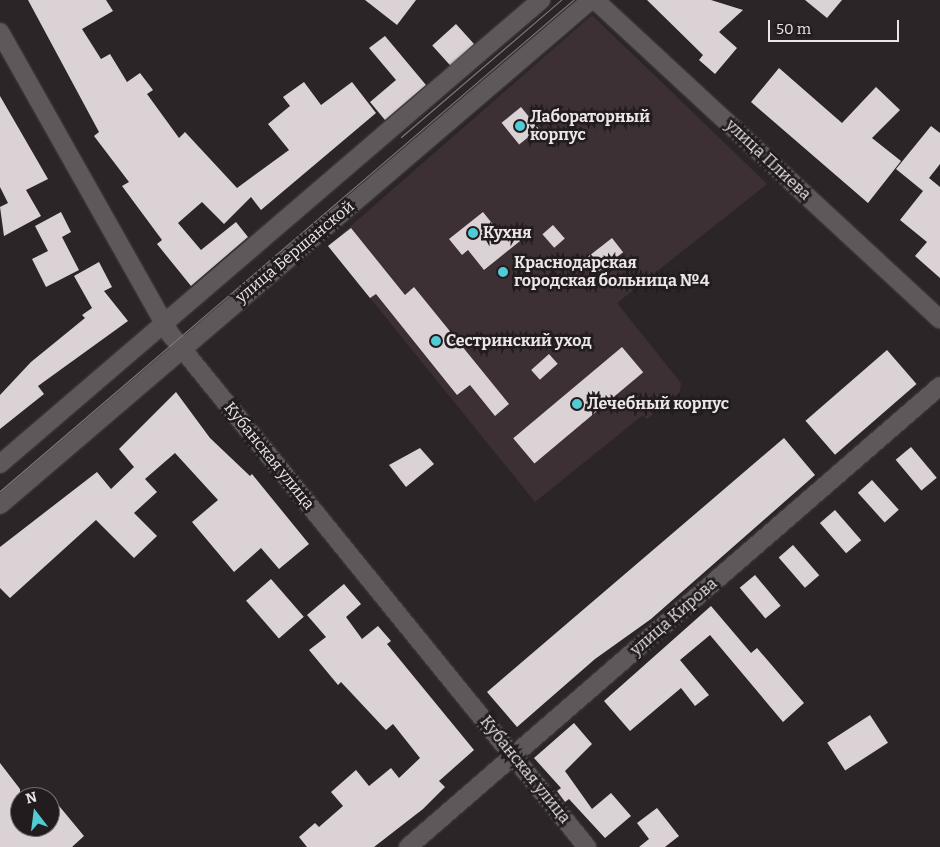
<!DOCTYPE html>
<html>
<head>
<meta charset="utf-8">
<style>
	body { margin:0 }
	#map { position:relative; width:940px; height:847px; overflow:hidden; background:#2c2528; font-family:Bitter,serif }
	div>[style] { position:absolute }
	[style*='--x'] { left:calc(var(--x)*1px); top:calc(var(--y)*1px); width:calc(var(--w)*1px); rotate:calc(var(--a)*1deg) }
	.built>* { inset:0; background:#3c3035 }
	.building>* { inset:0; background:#dbd2d5; transform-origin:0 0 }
	.roads { filter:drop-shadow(0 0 1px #474244) drop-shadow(0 0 1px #474244) }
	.minor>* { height:18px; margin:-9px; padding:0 9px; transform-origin:9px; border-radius:9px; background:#5f585b }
	.tram>* { height:1px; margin:-0.5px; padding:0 0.5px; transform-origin:0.5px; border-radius:0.5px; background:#827c7e }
	.dots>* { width:14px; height:14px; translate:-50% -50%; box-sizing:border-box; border:2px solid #221c1e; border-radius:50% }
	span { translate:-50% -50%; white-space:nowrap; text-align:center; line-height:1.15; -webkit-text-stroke:5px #221c1e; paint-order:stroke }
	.poi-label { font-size:16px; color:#eae5e7; font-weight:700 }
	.left { translate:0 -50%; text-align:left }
	.street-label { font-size:16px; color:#eae5e7 }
	.north { position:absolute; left:10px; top:787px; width:50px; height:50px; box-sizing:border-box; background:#221c1e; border:1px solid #726c6e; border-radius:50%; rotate:345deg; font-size:14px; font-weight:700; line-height:20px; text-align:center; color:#eae5e7 }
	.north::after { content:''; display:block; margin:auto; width:18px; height:22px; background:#51ccd5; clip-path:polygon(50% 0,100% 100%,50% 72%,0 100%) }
	.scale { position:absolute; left:768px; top:20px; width:131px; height:22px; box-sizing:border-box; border:2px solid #eae5e7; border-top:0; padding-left:6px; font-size:15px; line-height:18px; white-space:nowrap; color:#eae5e7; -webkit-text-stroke:4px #221c1e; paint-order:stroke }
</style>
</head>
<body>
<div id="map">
	<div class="built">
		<i style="clip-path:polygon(592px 15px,767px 184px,617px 303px,681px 383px,680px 392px,647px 419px,643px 415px,535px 502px,328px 246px)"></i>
	</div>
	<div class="building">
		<i style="clip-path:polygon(28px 0,106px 0,113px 11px,82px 29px,101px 59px,110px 54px,127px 82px,140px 73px,153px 90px,147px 94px,179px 138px,185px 132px,237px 188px,289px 150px,268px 124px,290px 106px,283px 97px,304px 82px,321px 105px,352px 82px,376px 113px,261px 210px,251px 197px,224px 224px,202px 202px,178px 223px,201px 250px,236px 222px,248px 237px,191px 286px,157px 244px,162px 240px,122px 186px,129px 182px,94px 136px,99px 132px)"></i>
		<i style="clip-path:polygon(365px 0,416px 0,397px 25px)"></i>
		<i style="clip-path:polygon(647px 0,711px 0,743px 10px,719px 32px,737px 48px,715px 74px,699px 60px,703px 55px)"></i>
		<i style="clip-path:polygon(805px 0,842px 0,827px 18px)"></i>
		<i style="left:456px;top:24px;width:27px;height:32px;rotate:48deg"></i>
		<i style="clip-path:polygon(385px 36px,426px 85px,385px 120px,370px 102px,396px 80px,369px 48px)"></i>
		<i style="clip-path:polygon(779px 68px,842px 123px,876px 87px,900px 110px,872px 138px,901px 161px,868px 203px,751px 102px)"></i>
		<i style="clip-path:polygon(0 96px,48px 179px,26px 190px,41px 216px,4px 236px,0 207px,8px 203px,0 187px)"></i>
		<i style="left:521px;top:107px;width:28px;height:25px;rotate:51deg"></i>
		<i style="clip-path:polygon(931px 126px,940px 133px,940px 164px,929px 178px,940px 187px,940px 278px,915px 256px,927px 242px,900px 220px,923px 191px,896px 169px)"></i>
		<i style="clip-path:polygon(61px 212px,71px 232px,62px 237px,79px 270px,46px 287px,32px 259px,48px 251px,35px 226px)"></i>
		<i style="clip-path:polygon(483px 212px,503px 237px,517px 226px,525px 237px,484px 270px,468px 250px,462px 255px,449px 239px)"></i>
		<i style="left:553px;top:225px;width:18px;height:14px;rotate:49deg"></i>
		<i style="clip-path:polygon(351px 228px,405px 295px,414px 287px,509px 404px,495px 416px,470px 385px,457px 395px,376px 294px,370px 298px,328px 246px)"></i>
		<i style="left:612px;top:238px;width:18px;height:31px;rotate:52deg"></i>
		<i style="clip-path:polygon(99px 262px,112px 287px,104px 291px,128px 321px,38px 386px,44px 394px,0 429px,0 395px,31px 362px,85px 318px,82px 315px,92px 308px,74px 276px)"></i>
		<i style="left:622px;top:347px;width:33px;height:142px;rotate:50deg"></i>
		<i style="left:887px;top:350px;width:45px;height:108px;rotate:49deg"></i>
		<i style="left:549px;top:354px;width:13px;height:24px;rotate:48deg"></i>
		<i style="clip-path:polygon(176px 392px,210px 438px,250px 476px,252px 474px,309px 544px,279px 569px,261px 548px,234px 572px,192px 522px,218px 500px,175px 453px,145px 479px,157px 492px,134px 513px,157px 536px,134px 558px,96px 520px,10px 598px,0 588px,0 547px,97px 472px,111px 489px,134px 467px,119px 449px)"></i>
		<i style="clip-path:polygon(784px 438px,815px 475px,651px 619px,595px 659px,517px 727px,487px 692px)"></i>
		<i style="left:911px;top:447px;width:40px;height:20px;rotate:50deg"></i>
		<i style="clip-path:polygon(420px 448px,434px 464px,406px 487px,389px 465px)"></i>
		<i style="left:872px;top:480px;width:40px;height:19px;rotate:48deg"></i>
		<i style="left:835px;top:510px;width:40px;height:20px;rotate:49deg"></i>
		<i style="left:793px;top:545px;width:40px;height:19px;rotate:49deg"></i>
		<i style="left:755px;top:575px;width:40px;height:20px;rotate:50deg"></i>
		<i style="left:271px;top:579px;width:50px;height:33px;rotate:49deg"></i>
		<i style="clip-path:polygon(344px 584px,361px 604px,346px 617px,362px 639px,378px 626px,391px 641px,387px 644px,474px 750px,439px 781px,445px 787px,423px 809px,374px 847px,307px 847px,299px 837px,315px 823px,319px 827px,343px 806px,331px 792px,356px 770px,369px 786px,391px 768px,399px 778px,420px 758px,393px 724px,386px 730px,341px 682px,338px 685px,309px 650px,326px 637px,307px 615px)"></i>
		<i style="clip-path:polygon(711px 606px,751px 653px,757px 648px,804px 703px,783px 722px,710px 635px,680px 660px,709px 695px,695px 706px,681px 688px,630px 731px,604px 701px)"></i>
		<i style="left:870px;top:715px;width:33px;height:51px;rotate:57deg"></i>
		<i style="clip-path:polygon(574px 723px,592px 744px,565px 771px,592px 809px,611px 793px,631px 816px,605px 838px,569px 799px,565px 802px,557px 791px,561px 788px,534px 758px)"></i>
		<i style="clip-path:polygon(0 763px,20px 789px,20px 827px,50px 827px,50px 795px,84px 836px,72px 847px,0 847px)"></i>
		<i style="clip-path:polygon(657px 808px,679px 836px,665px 847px,639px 847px,649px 839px,637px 823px)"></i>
	</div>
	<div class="roads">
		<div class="minor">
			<i style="--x:595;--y:0;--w:470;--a:42.8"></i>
			<i style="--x:0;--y:32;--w:348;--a:60.6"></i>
			<i style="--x:171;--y:335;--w:660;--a:50.91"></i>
			<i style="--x:0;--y:464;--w:713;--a:-40.62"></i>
			<i style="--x:0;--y:505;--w:777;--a:-40.51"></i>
			<i style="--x:408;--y:847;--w:704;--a:-40.91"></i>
		</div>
	</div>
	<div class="tram">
		<i style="--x:401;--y:137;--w:211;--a:-40.6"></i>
		<i style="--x:0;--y:491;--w:755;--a:-40.59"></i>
	</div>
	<div class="dots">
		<i style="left:520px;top:126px;background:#51ccd5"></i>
		<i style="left:473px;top:233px;background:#51ccd5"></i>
		<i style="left:503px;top:272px;background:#51ccd5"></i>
		<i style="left:436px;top:341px;background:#51ccd5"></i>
		<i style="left:577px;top:404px;background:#51ccd5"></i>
	</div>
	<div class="poi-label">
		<span class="left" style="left:530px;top:126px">Лабораторный<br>корпус</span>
		<span class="left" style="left:483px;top:233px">Кухня</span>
		<span class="left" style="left:514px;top:272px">Краснодарская<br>городская больница №4</span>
		<span class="left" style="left:446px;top:341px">Сестринский уход</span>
		<span class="left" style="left:587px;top:404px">Лечебный корпус</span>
	</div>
	<div class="street-label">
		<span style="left:768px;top:160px;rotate:43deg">улица Плиева</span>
		<span style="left:295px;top:252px;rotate:-40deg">улица Бершанской</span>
		<span style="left:269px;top:456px;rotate:51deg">Кубанская улица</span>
		<span style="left:674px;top:617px;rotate:-41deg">улица Кирова</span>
		<span style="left:525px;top:770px;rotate:51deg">Кубанская улица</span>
	</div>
	<div class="north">N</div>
	<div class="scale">50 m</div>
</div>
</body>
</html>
